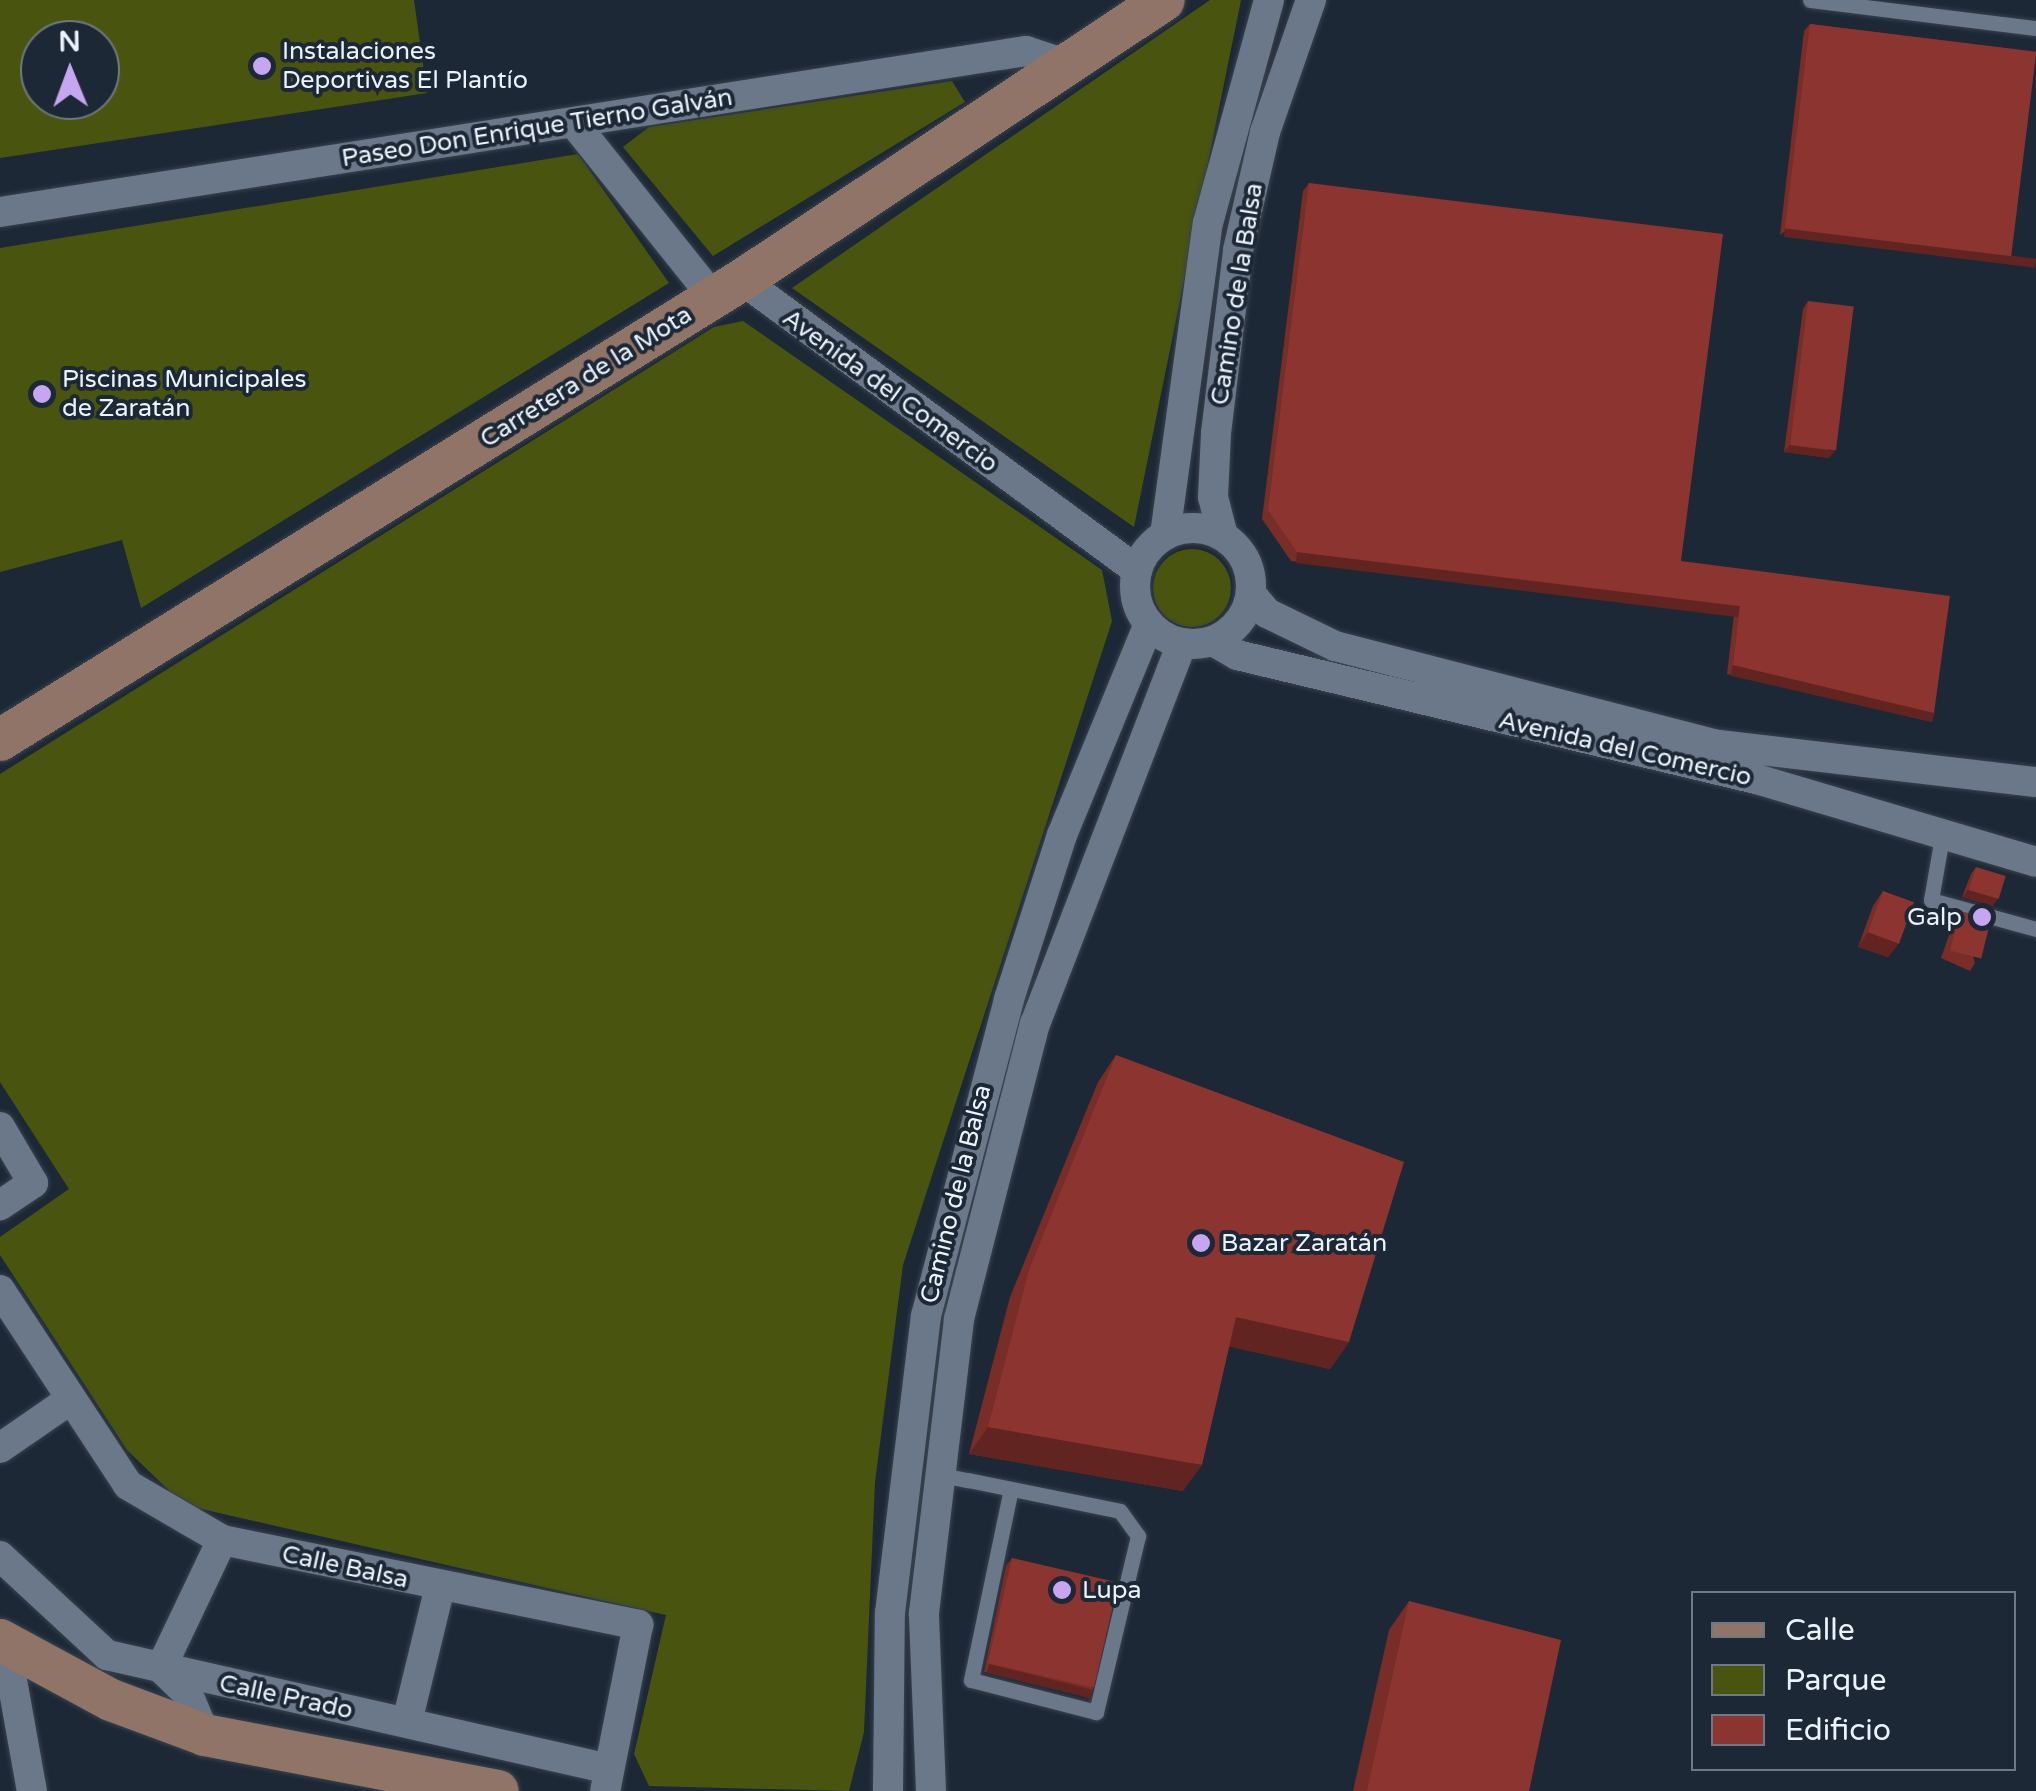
<!DOCTYPE html>
<html>
<head>
<meta charset="utf-8">
<style>
	body { margin:0 }
	#map { position:relative; width:2036px; height:1791px; overflow:hidden; background:#1d2836; font-family:"Varela Round",sans-serif }
	div>[style] { position:absolute }
	[style*='--x'] { left:calc(var(--x)*1px); top:calc(var(--y)*1px); width:calc(var(--w)*1px); rotate:calc(var(--a)*1deg) }
	.green>* { inset:0; background:#49550f }
	.round { border-radius:50% }
	.roads { filter:drop-shadow(0 0 2px #39424e) drop-shadow(0 0 2px #39424e) }
	.lane>* { height:15px; margin:-7.5px; padding:0 7.5px; transform-origin:7.5px; border-radius:7.5px; background:#6b7889 }
	.street>* { height:30px; margin:-15px; padding:0 15px; transform-origin:15px; border-radius:15px; background:#6b7889 }
	.street>.ring { margin:-15px; padding:0; box-sizing:content-box; background:none; border:30px solid #6b7889; border-radius:50% }
	.secondary>* { height:42px; margin:-21px; padding:0 21px; transform-origin:21px; border-radius:21px; background:#8f7467 }
	.wall>* { inset:0; background:#782d28 }
	.shaded-wall>* { inset:0; background:#622421; transform-origin:0 0 }
	.building>* { inset:0; background:#8c342f; transform-origin:0 0 }
	.dots>* { width:28px; height:28px; translate:-50% -50%; box-sizing:border-box; border:5px solid #1d2836; border-radius:50% }
	span { translate:-50% -50%; white-space:nowrap; text-align:center; line-height:1.15; -webkit-text-stroke:8px #1d2836; paint-order:stroke }
	.poi-label { font-size:25px; color:#eaf2fb }
	.left { translate:0 -50%; text-align:left }
	.right { translate:-100% -50%; text-align:right }
	.street-label { font-size:25px; color:#eaf2fb }
	.legend { position:absolute; left:1691px; top:1591px; width:325px; height:180px; box-sizing:border-box; background:#1d2836; border:2px solid #6f7985; margin:0; padding:12px 18px; list-style:none; font-size:30px; color:#eaf2fb }
	.legend li { display:flex; align-items:center; gap:20px; height:50px }
	.legend b { width:50px; border:2px solid #6f7985 }
	.north { position:absolute; left:20px; top:20px; width:100px; height:100px; box-sizing:border-box; background:#1d2836; border:2px solid #6f7985; border-radius:50%; rotate:359deg; font-size:28px; font-weight:700; line-height:40px; text-align:center; color:#eaf2fb }
	.north::after { content:''; display:block; margin:auto; width:35px; height:45px; background:#c6a6f0; clip-path:polygon(50% 0,100% 100%,50% 72%,0 100%) }
</style>
</head>
<body>
<div id="map">
	<div class="green">
		<i style="clip-path:polygon(evenodd,0 0,414px 0,427px 93px,0 158px,0 0,100px 40px,100px 100px,40px 100px,40px 40px,100px 40px)"></i>
		<i style="clip-path:polygon(1210px 0,1241px 0,1134px 527px,792px 288px)"></i>
		<i style="clip-path:polygon(952px 81px,965px 102px,713px 256px,623px 147px,649px 127px)"></i>
		<i style="clip-path:polygon(578px 154px,669px 283px,141px 608px,122px 540px,0 572px,0 248px)"></i>
		<i style="clip-path:polygon(743px 321px,1102px 570px,1112px 621px,903px 1265px,875px 1482px,864px 1732px,849px 1791px,649px 1786px,634px 1754px,666px 1615px,184px 1505px,127px 1450px,0 1255px,0 1237px,69px 1189px,0 1082px,0 774px,714px 327px)"></i>
		<i class="round" style="left:1153px;top:549px;width:78px;height:78px"></i>
	</div>
	<div class="roads">
		<div class="lane">
			<i style="--x:1810;--y:0;--w:228;--a:7.1"></i>
			<i style="--x:1943;--y:831;--w:70;--a:99.9"></i>
			<i style="--x:1931;--y:900;--w:109;--a:15.4"></i>
			<i style="--x:936;--y:1474;--w:33;--a:11"></i>
			<i style="--x:968;--y:1480;--w:155;--a:11.5"></i>
			<i style="--x:1120;--y:1511;--w:31;--a:54"></i>
			<i style="--x:1138;--y:1536;--w:181;--a:103.4"></i>
			<i style="--x:1096;--y:1712;--w:129;--a:-165.6"></i>
			<i style="--x:971;--y:1680;--w:195;--a:-78.2"></i>
		</div>
		<div class="street">
			<i style="--x:574;--y:123;--w:223;--a:51.4"></i>
			<i style="--x:0;--y:212;--w:1039;--a:-8.92"></i>
			<i style="--x:1026;--y:51;--w:48;--a:18.1"></i>
			<i style="--x:742;--y:280;--w:490;--a:36.3"></i>
			<i class="ring" style="left:1135px;top:528px;width:86px;height:86px"></i>
			<i style="--x:1165;--y:535;--w:315;--a:-82.2"></i>
			<i style="--x:1208;--y:223;--w:231;--a:-74.7"></i>
			<i style="--x:1223;--y:536;--w:40;--a:-104.4"></i>
			<i style="--x:1213;--y:497;--w:64;--a:-87.3"></i>
			<i style="--x:1216;--y:433;--w:184;--a:-83.1"></i>
			<i style="--x:1238;--y:250;--w:121;--a:-77.1"></i>
			<i style="--x:1265;--y:132;--w:140;--a:-70.8"></i>
			<i style="--x:1251;--y:594;--w:25;--a:50"></i>
			<i style="--x:1267;--y:613;--w:76;--a:25.9"></i>
			<i style="--x:1335;--y:646;--w:397;--a:14.5"></i>
			<i style="--x:1719;--y:745;--w:319;--a:6.7"></i>
			<i style="--x:1213;--y:641;--w:28;--a:30"></i>
			<i style="--x:1237;--y:655;--w:534;--a:13.44"></i>
			<i style="--x:1756;--y:779;--w:292;--a:16.5"></i>
			<i style="--x:0;--y:1127;--w:65;--a:59.5"></i>
			<i style="--x:33;--y:1183;--w:40;--a:146"></i>
			<i style="--x:0;--y:1290;--w:233;--a:56.7"></i>
			<i style="--x:128;--y:1485;--w:109;--a:30.3"></i>
			<i style="--x:222;--y:1540;--w:425;--a:11.5"></i>
			<i style="--x:638;--y:1625;--w:169;--a:101.2"></i>
			<i style="--x:0;--y:1448;--w:86;--a:-34.6"></i>
			<i style="--x:0;--y:1556;--w:146;--a:42.8"></i>
			<i style="--x:107;--y:1655;--w:515;--a:12.79"></i>
			<i style="--x:6;--y:1647;--w:146;--a:79.8"></i>
			<i style="--x:161;--y:1668;--w:37;--a:44"></i>
			<i style="--x:188;--y:1694;--w:44;--a:67.5"></i>
			<i style="--x:161;--y:1668;--w:142;--a:-64.5"></i>
			<i style="--x:407;--y:1722;--w:139;--a:-76.3"></i>
			<i style="--x:888;--y:1791;--w:178;--a:-89.4"></i>
			<i style="--x:890;--y:1613;--w:299;--a:-83.1"></i>
			<i style="--x:926;--y:1316;--w:328;--a:-75.3"></i>
			<i style="--x:1009;--y:999;--w:172;--a:-72.1"></i>
			<i style="--x:1062;--y:835;--w:228;--a:-67.6"></i>
			<i style="--x:931;--y:1791;--w:178;--a:-92.3"></i>
			<i style="--x:924;--y:1613;--w:296;--a:-83.2"></i>
			<i style="--x:959;--y:1319;--w:305;--a:-75.6"></i>
			<i style="--x:1035;--y:1024;--w:408;--a:-68.9"></i>
		</div>
		<div class="secondary">
			<i style="--x:0;--y:740;--w:873;--a:-31.8"></i>
			<i style="--x:742;--y:280;--w:506;--a:-33.56"></i>
			<i style="--x:0;--y:1640;--w:126;--a:28.4"></i>
			<i style="--x:111;--y:1700;--w:100;--a:20.4"></i>
			<i style="--x:205;--y:1735;--w:298;--a:10.8"></i>
		</div>
	</div>
	<div class="wall">
		<i style="clip-path:polygon(1810px 24px,2036px 52px,1780px 235px,1804px 31px)"></i>
		<i style="clip-path:polygon(1309px 183px,1681px 561px,1934px 713px,1928px 721px,1727px 674px,1734px 614px,1291px 561px,1262px 519px,1303px 191px)"></i>
		<i style="clip-path:polygon(1808px 301px,1829px 458px,1784px 452px,1803px 309px)"></i>
		<i style="clip-path:polygon(1976px 867px,1993px 906px,1962px 897px,1971px 874px)"></i>
		<i style="clip-path:polygon(1883px 891px,1899px 943px,1888px 957px,1858px 947px,1873px 906px)"></i>
		<i style="clip-path:polygon(1960px 911px,1975px 963px,1970px 971px,1941px 958px,1955px 918px)"></i>
		<i style="clip-path:polygon(1116px 1055px,1349px 1342px,1330px 1369px,1229px 1346px,1183px 1491px,969px 1454px,1010px 1297px,1098px 1082px)"></i>
		<i style="clip-path:polygon(1012px 1558px,1093px 1689px,1088px 1697px,984px 1672px,1006px 1566px)"></i>
		<i style="clip-path:polygon(1409px 1601px,1529px 1791px,1353px 1791px,1389px 1630px)"></i>
	</div>
	<div class="shaded-wall">
		<i style="left:1785px;top:228px;width:253px;height:9px;rotate:7deg"></i>
		<i style="clip-path:polygon(1790px 445px,1835px 451px,1829px 458px,1784px 452px)"></i>
		<i style="left:1297px;top:552px;width:446px;height:11px;rotate:7deg"></i>
		<i style="left:1733px;top:665px;width:207px;height:11px;rotate:13deg"></i>
		<i style="clip-path:polygon(1968px 890px,1998px 898px,1993px 906px,1962px 897px)"></i>
		<i style="clip-path:polygon(1868px 932px,1899px 943px,1888px 957px,1858px 947px)"></i>
		<i style="clip-path:polygon(1236px 1317px,1349px 1342px,1330px 1369px,1217px 1344px)"></i>
		<i style="clip-path:polygon(988px 1427px,1202px 1465px,1183px 1491px,969px 1454px)"></i>
		<i style="left:989px;top:1664px;width:107px;height:9px;rotate:14deg"></i>
	</div>
	<div class="building">
		<i style="left:1810px;top:24px;width:228px;height:206px;rotate:7deg"></i>
		<i style="clip-path:polygon(1309px 183px,1723px 234px,1681px 561px,1950px 596px,1934px 713px,1733px 665px,1740px 606px,1297px 552px,1268px 510px)"></i>
		<i style="left:1808px;top:301px;width:46px;height:145px;rotate:7deg"></i>
		<i style="left:1976px;top:867px;width:31px;height:24px;rotate:17deg"></i>
		<i style="left:1883px;top:891px;width:33px;height:44px;rotate:20deg"></i>
		<i style="left:1960px;top:911px;width:32px;height:41px;rotate:14deg"></i>
		<i style="clip-path:polygon(1116px 1055px,1404px 1162px,1349px 1342px,1236px 1317px,1202px 1465px,988px 1427px,1029px 1270px)"></i>
		<i style="left:1012px;top:1558px;width:109px;height:108px;rotate:13deg"></i>
		<i style="clip-path:polygon(1409px 1601px,1561px 1640px,1529px 1791px,1367px 1791px)"></i>
	</div>
	<div class="dots">
		<i style="left:262px;top:66px;background:#c6a6f0"></i>
		<i style="left:42px;top:394px;background:#c6a6f0"></i>
		<i style="left:1982px;top:917px;background:#c6a6f0"></i>
		<i style="left:1201px;top:1243px;background:#c6a6f0"></i>
		<i style="left:1062px;top:1590px;background:#c6a6f0"></i>
	</div>
	<div class="poi-label">
		<span class="left" style="left:282px;top:66px">Instalaciones<br>Deportivas El Plantío</span>
		<span class="left" style="left:62px;top:394px">Piscinas Municipales<br>de Zaratán</span>
		<span class="right" style="left:1962px;top:917px">Galp</span>
		<span class="left" style="left:1221px;top:1243px">Bazar Zaratán</span>
		<span class="left" style="left:1082px;top:1590px">Lupa</span>
	</div>
	<div class="street-label">
		<span style="left:537px;top:128px;rotate:-9deg">Paseo Don Enrique Tierno Galván</span>
		<span style="left:1237px;top:294px;rotate:-81deg">Camino de la Balsa</span>
		<span style="left:586px;top:377px;rotate:-32deg">Carretera de la Mota</span>
		<span style="left:890px;top:391px;rotate:36deg">Avenida del Comercio</span>
		<span style="left:1625px;top:749px;rotate:13deg">Avenida del Comercio</span>
		<span style="left:956px;top:1194px;rotate:-76deg">Camino de la Balsa</span>
		<span style="left:345px;top:1567px;rotate:12deg">Calle Balsa</span>
		<span style="left:286px;top:1697px;rotate:12deg">Calle Prado</span>
	</div>
	<ul class="legend">
	<li><b style="height:12px;background:#8f7467"></b>Calle</li>
	<li><b style="height:28px;background:#49550f"></b>Parque</li>
	<li><b style="height:28px;background:#8c342f"></b>Edificio</li>
	</ul>
	<div class="north">N</div>
</div>
</body>
</html>
